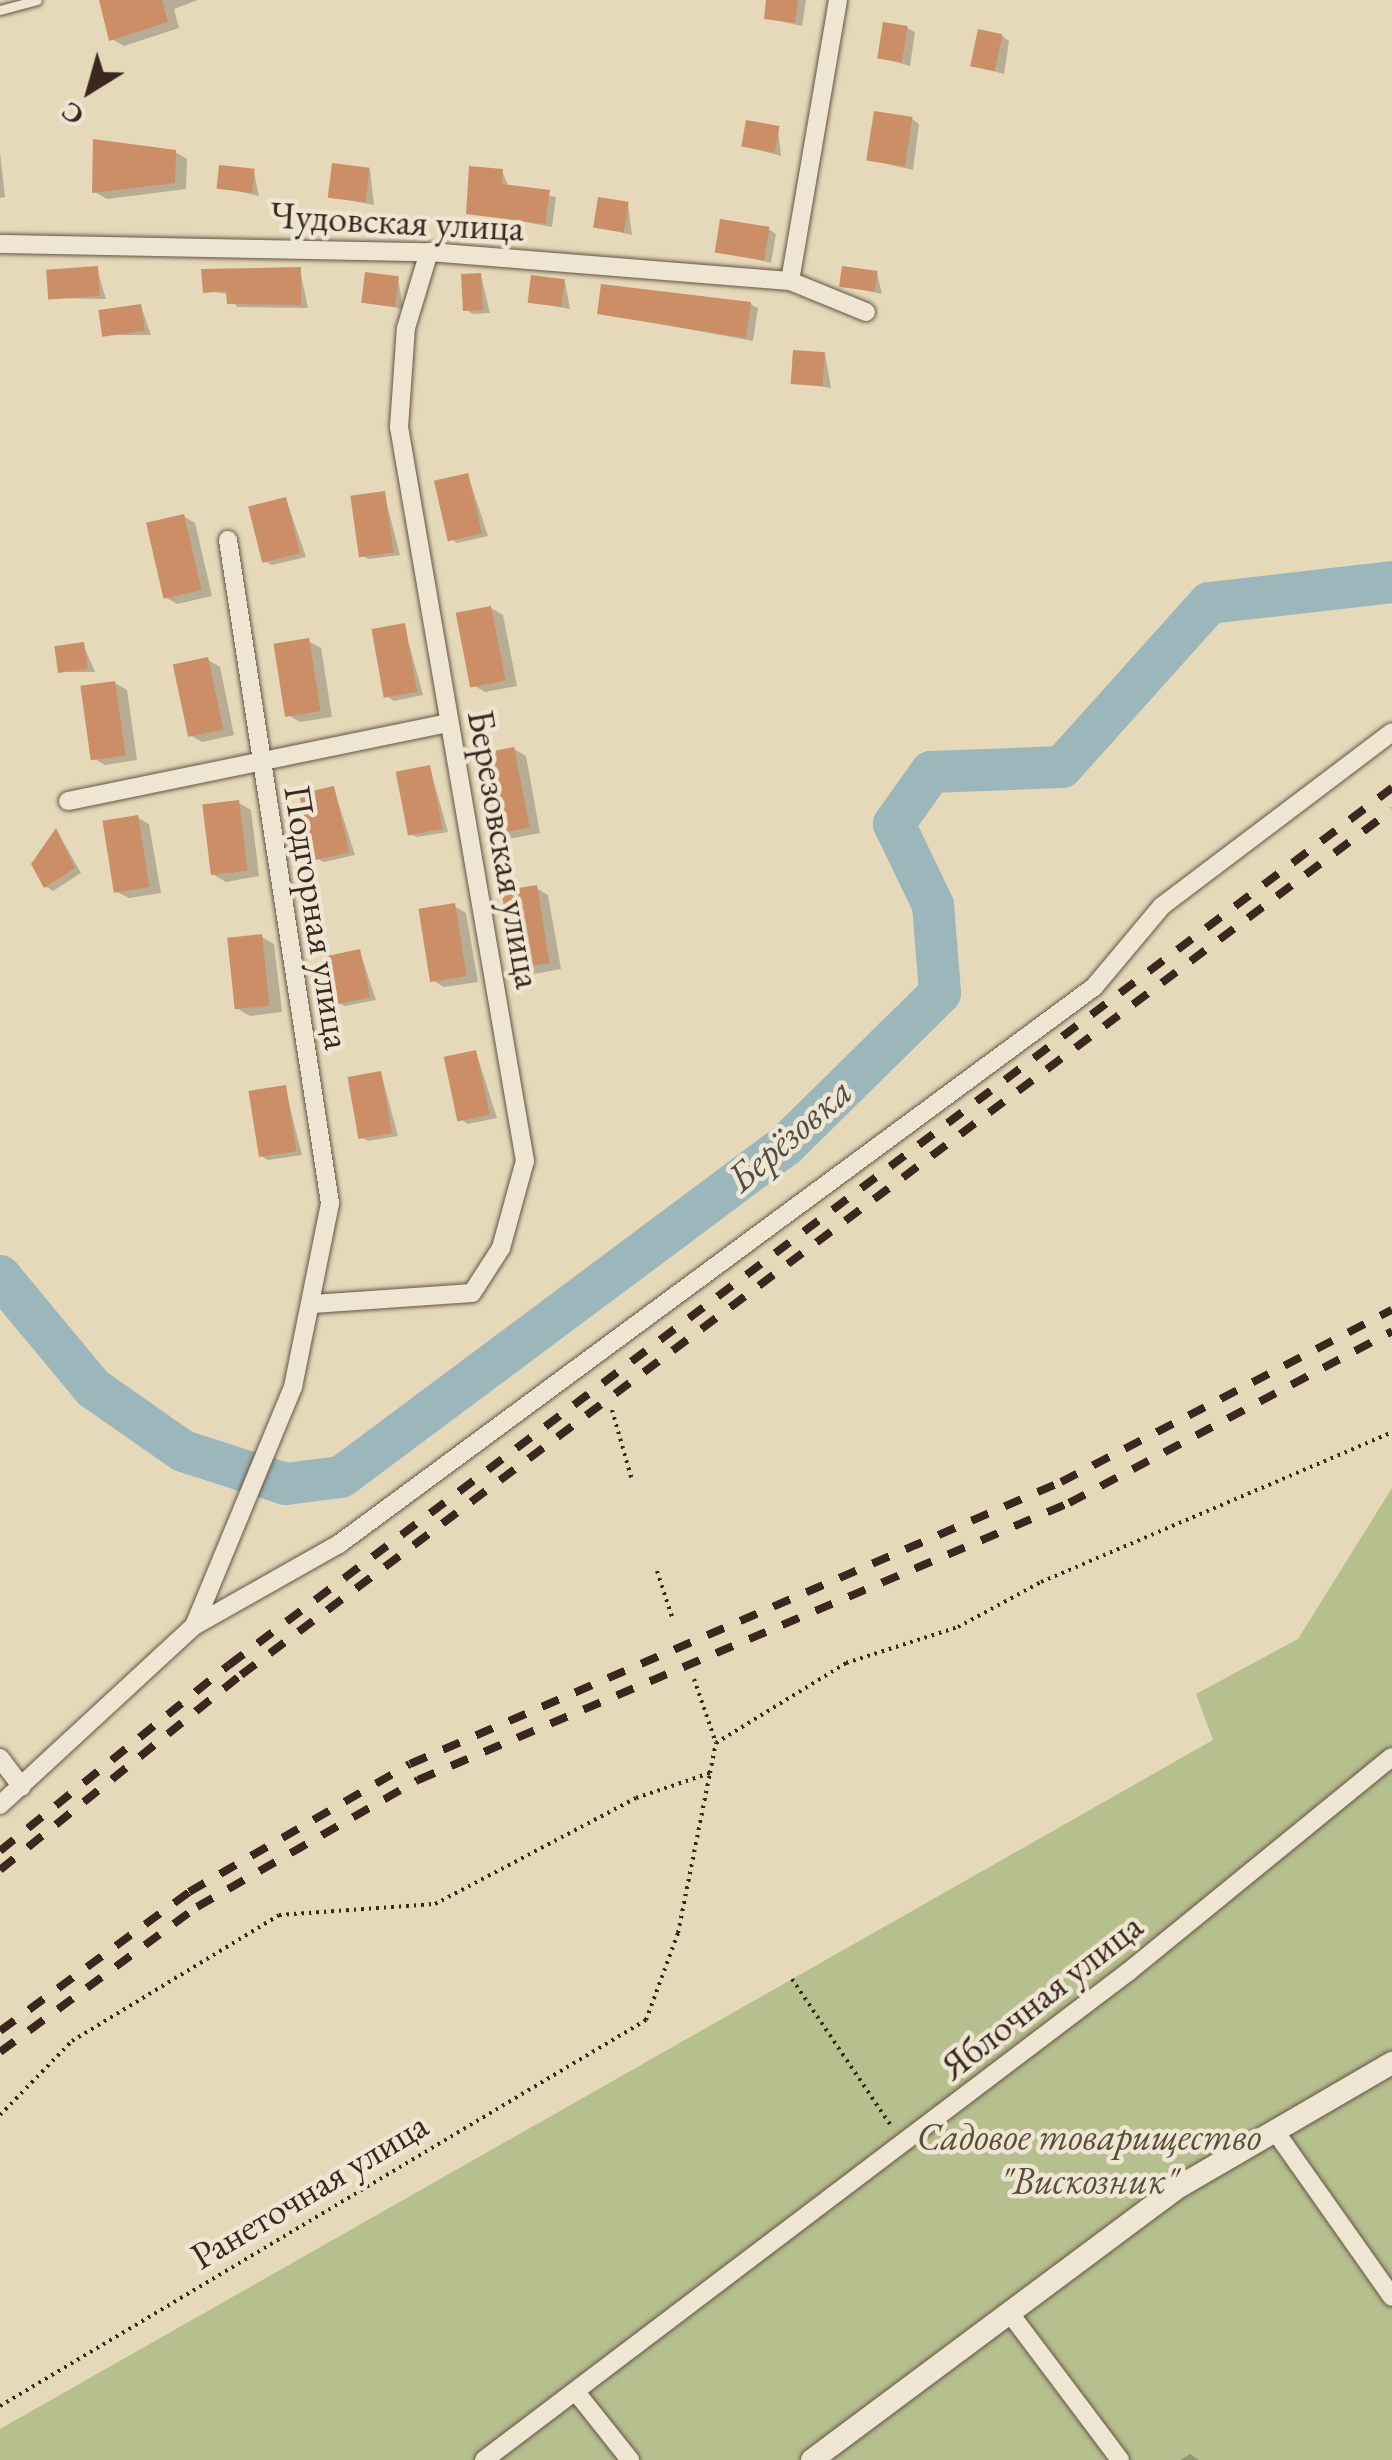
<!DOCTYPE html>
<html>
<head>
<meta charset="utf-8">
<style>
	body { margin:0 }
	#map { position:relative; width:1392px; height:2460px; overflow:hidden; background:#e5d9b9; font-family:"EB Garamond",serif }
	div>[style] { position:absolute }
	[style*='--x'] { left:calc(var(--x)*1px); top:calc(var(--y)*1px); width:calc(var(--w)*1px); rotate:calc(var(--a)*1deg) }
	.green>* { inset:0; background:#b6bf8e }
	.shadow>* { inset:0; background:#0003 }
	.river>* { height:42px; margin:-21px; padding:0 21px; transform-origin:21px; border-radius:21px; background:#9cb7bb }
	.building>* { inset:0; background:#cb8e67; transform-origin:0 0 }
	.path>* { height:4px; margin-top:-2px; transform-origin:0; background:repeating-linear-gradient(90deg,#3a281e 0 2.5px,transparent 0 7.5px) }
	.roads { filter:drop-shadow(0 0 2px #655445) drop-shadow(0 0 2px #655445) }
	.service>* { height:9px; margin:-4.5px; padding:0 4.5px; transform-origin:4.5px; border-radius:4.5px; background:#eee6d2 }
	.minor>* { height:18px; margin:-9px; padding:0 9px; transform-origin:9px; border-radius:9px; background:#eee6d2 }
	.tertiary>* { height:22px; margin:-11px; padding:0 11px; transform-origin:11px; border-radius:11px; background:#eee6d2 }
	.rail>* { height:8px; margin-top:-4px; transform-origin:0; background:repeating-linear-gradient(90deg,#3a281e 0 18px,transparent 0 36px) }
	span { translate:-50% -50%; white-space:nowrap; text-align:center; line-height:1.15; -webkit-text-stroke:9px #eee6d2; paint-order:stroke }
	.street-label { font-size:38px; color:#3a281e }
	.park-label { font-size:38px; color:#594e3a; font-style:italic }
	.water-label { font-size:40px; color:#524c45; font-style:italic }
	.north { position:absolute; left:40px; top:40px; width:100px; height:100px; -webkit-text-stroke:8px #eee6d2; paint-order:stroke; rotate:217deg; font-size:28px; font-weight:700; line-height:40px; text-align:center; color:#3a281e }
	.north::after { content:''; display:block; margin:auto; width:35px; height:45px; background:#3a281e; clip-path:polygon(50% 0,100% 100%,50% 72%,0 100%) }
</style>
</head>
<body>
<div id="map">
	<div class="green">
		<i style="clip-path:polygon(1392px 1488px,1392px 2460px,0 2460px,0 2429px,1213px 1740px,1196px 1694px,1298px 1639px)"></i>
	</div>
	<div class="shadow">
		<i style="clip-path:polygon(102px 0,198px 0,174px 9px,179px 28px,124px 46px,112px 39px)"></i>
		<i style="clip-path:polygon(769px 0,806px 0,802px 26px,766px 18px)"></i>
		<i style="clip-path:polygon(907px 28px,915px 32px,910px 66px,881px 58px)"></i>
		<i style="clip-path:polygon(1002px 36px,1009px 41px,1004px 74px,975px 66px)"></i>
		<i style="clip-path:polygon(912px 119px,919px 124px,913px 170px,870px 160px)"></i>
		<i style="clip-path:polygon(778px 128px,781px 156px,743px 146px)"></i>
		<i style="clip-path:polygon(0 152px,5px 197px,0 198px)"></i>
		<i style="clip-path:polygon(175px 152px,187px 159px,186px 189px,107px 199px,95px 192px)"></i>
		<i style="clip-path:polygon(370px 170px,374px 205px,331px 197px)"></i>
		<i style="clip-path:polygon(502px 171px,509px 187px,556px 197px,552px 227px,469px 212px)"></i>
		<i style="clip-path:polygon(254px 172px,259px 196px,219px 187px)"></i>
		<i style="clip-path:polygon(628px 204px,632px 235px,597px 227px)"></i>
		<i style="clip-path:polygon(768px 229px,776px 234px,771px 263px,717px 250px)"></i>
		<i style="clip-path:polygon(97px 269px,106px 299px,51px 298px)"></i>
		<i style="clip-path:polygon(300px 270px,308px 308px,237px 307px,229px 294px,205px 291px)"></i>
		<i style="clip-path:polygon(877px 273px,882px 294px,841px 285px)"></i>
		<i style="clip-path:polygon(481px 276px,490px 313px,473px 314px,465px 309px)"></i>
		<i style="clip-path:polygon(398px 278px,403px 309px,364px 302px)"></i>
		<i style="clip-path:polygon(565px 281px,570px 309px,531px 302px)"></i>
		<i style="clip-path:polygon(750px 304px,758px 308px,753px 341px,600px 313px)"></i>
		<i style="clip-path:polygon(141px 306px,151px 335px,104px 335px)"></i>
		<i style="clip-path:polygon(825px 354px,831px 388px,794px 382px)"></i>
		<i style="clip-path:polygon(468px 475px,488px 536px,457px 543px,450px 538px)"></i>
		<i style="clip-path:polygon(384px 493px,400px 555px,369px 559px,361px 555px)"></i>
		<i style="clip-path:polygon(286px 499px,306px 557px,272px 565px,264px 561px)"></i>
		<i style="clip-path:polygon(183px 516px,195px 523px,212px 596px,177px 604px,165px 597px)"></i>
		<i style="clip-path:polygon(491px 608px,503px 615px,517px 686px,485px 692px,473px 685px)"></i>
		<i style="clip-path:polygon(404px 626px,423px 695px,394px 701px,386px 696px)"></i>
		<i style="clip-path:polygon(308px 641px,321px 648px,332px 717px,300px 722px,288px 715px)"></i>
		<i style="clip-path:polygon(83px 644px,95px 672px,60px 672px)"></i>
		<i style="clip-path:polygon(208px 660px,220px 667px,234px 735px,202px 742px,190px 735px)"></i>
		<i style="clip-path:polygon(115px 683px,127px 690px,137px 760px,105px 765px,93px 758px)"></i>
		<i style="clip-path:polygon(514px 749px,526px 756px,540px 833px,508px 839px,496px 832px)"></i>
		<i style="clip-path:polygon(430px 768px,448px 832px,417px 837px,409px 833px)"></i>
		<i style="clip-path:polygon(334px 789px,355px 855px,324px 862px,316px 858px)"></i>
		<i style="clip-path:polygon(239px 803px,251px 810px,259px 876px,226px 882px,214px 875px)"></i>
		<i style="clip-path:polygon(137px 817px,149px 824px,161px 893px,129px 898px,117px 892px)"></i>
		<i style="clip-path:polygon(57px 831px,81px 873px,53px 891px,45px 886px)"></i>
		<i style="clip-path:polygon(536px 888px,548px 895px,561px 969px,528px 975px,516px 968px)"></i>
		<i style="clip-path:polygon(454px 906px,466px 913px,478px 982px,444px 987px,432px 980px)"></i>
		<i style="clip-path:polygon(262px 937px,274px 944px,282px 1012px,250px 1016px,238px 1009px)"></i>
		<i style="clip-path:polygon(360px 952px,376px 1000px,345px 1006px,337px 1002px)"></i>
		<i style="clip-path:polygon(476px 1052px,497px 1118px,468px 1124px,460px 1119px)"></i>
		<i style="clip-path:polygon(381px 1073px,398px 1136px,368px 1141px,361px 1137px)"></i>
		<i style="clip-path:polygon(285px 1088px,302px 1155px,268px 1160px,261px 1156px)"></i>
		<i style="clip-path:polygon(1190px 2454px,1199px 2460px,1180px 2460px)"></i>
	</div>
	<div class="river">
		<i style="--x:0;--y:1276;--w:146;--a:50.3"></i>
		<i style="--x:93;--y:1388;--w:110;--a:35"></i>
		<i style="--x:183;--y:1451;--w:108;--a:17.8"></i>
		<i style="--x:286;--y:1484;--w:55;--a:-7.3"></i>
		<i style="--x:341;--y:1477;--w:555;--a:-36.73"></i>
		<i style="--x:786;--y:1145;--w:216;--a:-44.6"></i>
		<i style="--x:940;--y:993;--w:88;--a:-94.5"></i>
		<i style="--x:933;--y:905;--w:90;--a:-115.7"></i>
		<i style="--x:894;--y:824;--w:64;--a:-54.6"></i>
		<i style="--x:931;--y:772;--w:131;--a:-2.2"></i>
		<i style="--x:1062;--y:767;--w:220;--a:-48.1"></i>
		<i style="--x:1209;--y:603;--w:184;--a:-6.5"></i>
	</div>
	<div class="building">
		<i style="clip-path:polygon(99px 0,162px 0,168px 22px,109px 41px)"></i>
		<i style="clip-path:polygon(766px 0,798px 0,795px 23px,764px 19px)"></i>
		<i style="left:883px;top:22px;width:25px;height:37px;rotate:9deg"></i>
		<i style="left:978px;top:29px;width:25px;height:38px;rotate:12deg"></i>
		<i style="left:874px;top:111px;width:39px;height:50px;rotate:9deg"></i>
		<i style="left:746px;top:120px;width:34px;height:27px;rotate:10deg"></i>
		<i style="clip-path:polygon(93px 139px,176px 150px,175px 183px,92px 193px)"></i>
		<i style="left:332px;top:163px;width:38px;height:35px;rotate:7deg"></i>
		<i style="left:219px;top:165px;width:36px;height:24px;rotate:6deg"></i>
		<i style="clip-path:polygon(469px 166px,503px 169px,502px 184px,550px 190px,545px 224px,466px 214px)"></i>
		<i style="left:598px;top:197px;width:31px;height:31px;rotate:9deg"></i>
		<i style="left:720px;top:219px;width:50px;height:34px;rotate:9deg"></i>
		<i style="left:98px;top:266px;width:30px;height:52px;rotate:86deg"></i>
		<i style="left:842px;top:266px;width:36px;height:21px;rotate:8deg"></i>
		<i style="clip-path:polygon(301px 267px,301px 305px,227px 304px,226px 291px,203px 293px,201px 269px)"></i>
		<i style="left:365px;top:272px;width:34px;height:31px;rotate:7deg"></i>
		<i style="left:481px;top:273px;width:37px;height:20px;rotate:87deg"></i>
		<i style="left:531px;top:275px;width:34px;height:28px;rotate:7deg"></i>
		<i style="clip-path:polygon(601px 284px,751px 302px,746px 338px,597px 314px)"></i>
		<i style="left:141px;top:304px;width:27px;height:43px;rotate:82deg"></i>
		<i style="left:793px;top:350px;width:32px;height:34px;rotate:4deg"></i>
		<i style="left:468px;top:473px;width:62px;height:35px;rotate:77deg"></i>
		<i style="left:385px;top:491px;width:62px;height:35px;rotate:82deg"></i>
		<i style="left:286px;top:497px;width:58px;height:39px;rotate:76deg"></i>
		<i style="left:184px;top:514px;width:78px;height:39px;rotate:77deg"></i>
		<i style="left:491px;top:606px;width:76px;height:36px;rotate:79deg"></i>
		<i style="left:405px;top:623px;width:70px;height:34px;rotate:80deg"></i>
		<i style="left:309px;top:638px;width:74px;height:36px;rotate:81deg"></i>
		<i style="left:84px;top:642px;width:27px;height:30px;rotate:82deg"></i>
		<i style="left:208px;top:657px;width:74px;height:36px;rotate:78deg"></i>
		<i style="left:115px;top:681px;width:75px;height:35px;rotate:82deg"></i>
		<i style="left:514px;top:747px;width:82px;height:37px;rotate:79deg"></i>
		<i style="left:430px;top:765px;width:65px;height:35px;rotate:79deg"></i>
		<i style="left:334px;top:786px;width:68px;height:36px;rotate:77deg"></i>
		<i style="left:239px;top:800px;width:71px;height:37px;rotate:83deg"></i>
		<i style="left:138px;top:815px;width:73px;height:36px;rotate:81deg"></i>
		<i style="clip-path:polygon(56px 828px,75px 868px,44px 888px,31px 864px)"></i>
		<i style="left:537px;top:885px;width:79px;height:36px;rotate:81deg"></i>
		<i style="left:455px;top:903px;width:74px;height:37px;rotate:81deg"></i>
		<i style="left:262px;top:934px;width:72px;height:35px;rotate:84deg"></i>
		<i style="left:360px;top:949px;width:49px;height:36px;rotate:78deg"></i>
		<i style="left:476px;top:1050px;width:66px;height:33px;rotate:78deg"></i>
		<i style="left:381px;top:1071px;width:63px;height:34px;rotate:80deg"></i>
		<i style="left:286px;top:1085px;width:67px;height:38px;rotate:81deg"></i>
	</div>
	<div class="path">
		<i style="--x:612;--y:1410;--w:73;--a:74.1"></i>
		<i style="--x:657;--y:1571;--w:48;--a:71.9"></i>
		<i style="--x:694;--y:1679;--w:68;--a:71"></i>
		<i style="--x:792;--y:1979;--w:179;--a:56"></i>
		<i style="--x:0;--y:2115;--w:103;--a:-45.8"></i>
		<i style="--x:72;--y:2041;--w:242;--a:-31.3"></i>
		<i style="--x:279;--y:1915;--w:156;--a:-4"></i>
		<i style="--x:435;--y:1904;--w:227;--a:-27.8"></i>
		<i style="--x:636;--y:1798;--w:78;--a:-18.7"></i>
		<i style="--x:710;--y:1773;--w:31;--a:-79"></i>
		<i style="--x:716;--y:1743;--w:153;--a:-31.6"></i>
		<i style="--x:846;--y:1663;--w:118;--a:-17.8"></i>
		<i style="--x:958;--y:1627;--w:94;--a:-28.5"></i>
		<i style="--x:1041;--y:1582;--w:382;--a:-23.1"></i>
		<i style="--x:0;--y:2406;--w:753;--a:-30.86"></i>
		<i style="--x:646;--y:2020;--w:93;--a:-69.8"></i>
		<i style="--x:678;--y:1933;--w:163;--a:-78.7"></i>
	</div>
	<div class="roads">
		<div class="service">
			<i style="--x:0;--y:10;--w:38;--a:-15"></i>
		</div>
		<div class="minor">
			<i style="--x:0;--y:244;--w:429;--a:1.1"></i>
			<i style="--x:429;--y:252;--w:362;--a:4.6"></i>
			<i style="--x:790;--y:281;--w:82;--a:22.2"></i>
			<i style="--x:790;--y:281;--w:285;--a:-80.3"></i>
			<i style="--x:68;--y:801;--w:389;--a:-11.6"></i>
			<i style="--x:313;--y:1304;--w:159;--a:-4"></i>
			<i style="--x:472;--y:1293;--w:54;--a:-57.2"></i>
			<i style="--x:501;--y:1248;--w:90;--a:-74.6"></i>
			<i style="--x:525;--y:1161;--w:745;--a:-99.74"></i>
			<i style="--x:399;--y:427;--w:99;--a:-86"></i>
			<i style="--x:406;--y:328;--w:79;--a:-73.2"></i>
			<i style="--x:194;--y:1626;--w:259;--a:-67.5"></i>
			<i style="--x:293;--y:1387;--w:188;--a:-78.6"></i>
			<i style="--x:330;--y:1203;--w:671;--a:-98.75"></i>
			<i style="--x:0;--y:1758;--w:36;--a:53"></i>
			<i style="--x:0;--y:1805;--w:264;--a:-42.7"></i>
			<i style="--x:194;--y:1626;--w:167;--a:-29.5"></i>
			<i style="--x:339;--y:1544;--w:938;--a:-36.42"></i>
			<i style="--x:1094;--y:987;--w:106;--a:-50"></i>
			<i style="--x:1162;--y:906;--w:288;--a:-37.1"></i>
			<i style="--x:1275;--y:2131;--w:203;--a:54.8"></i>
			<i style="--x:1009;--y:2312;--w:185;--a:53.1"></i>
			<i style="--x:576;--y:2392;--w:87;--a:51.5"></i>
			<i style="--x:484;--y:2460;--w:808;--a:-37.15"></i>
			<i style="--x:1128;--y:1972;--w:340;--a:-39.2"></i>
		</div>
		<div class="tertiary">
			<i style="--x:812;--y:2460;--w:455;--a:-36.7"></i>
			<i style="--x:1177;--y:2188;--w:249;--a:-30.2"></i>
		</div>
	</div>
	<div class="rail">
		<i style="--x:0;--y:1851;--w:295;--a:-39.1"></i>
		<i style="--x:229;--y:1665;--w:1457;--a:-37.02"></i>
		<i style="--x:0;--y:1870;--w:310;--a:-39"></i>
		<i style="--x:241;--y:1675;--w:1440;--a:-36.93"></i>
		<i style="--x:0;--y:2031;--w:235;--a:-36.3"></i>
		<i style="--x:189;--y:1892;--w:255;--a:-30.1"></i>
		<i style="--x:410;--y:1764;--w:709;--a:-23.42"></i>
		<i style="--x:1061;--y:1482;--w:373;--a:-27.5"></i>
		<i style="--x:0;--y:2052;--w:245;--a:-36.4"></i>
		<i style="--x:197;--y:1907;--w:255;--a:-29.9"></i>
		<i style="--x:418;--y:1780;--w:707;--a:-23.05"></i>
		<i style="--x:1069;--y:1503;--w:366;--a:-28"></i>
	</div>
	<div class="street-label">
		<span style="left:397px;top:221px;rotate:3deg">Чудовская улица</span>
		<span style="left:505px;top:849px;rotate:80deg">Березовская улица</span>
		<span style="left:318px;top:917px;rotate:81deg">Подгорная улица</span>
		<span style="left:1041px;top:1996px;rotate:-38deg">Яблочная улица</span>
		<span style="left:309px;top:2190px;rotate:-31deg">Ранеточная улица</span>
	</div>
	<div class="park-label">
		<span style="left:1089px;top:2158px">Садовое товарищество<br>"Вискозник"</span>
	</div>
	<div class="water-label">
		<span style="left:789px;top:1134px;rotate:-41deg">Берёзовка</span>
	</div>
	<div class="north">С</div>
</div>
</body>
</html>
